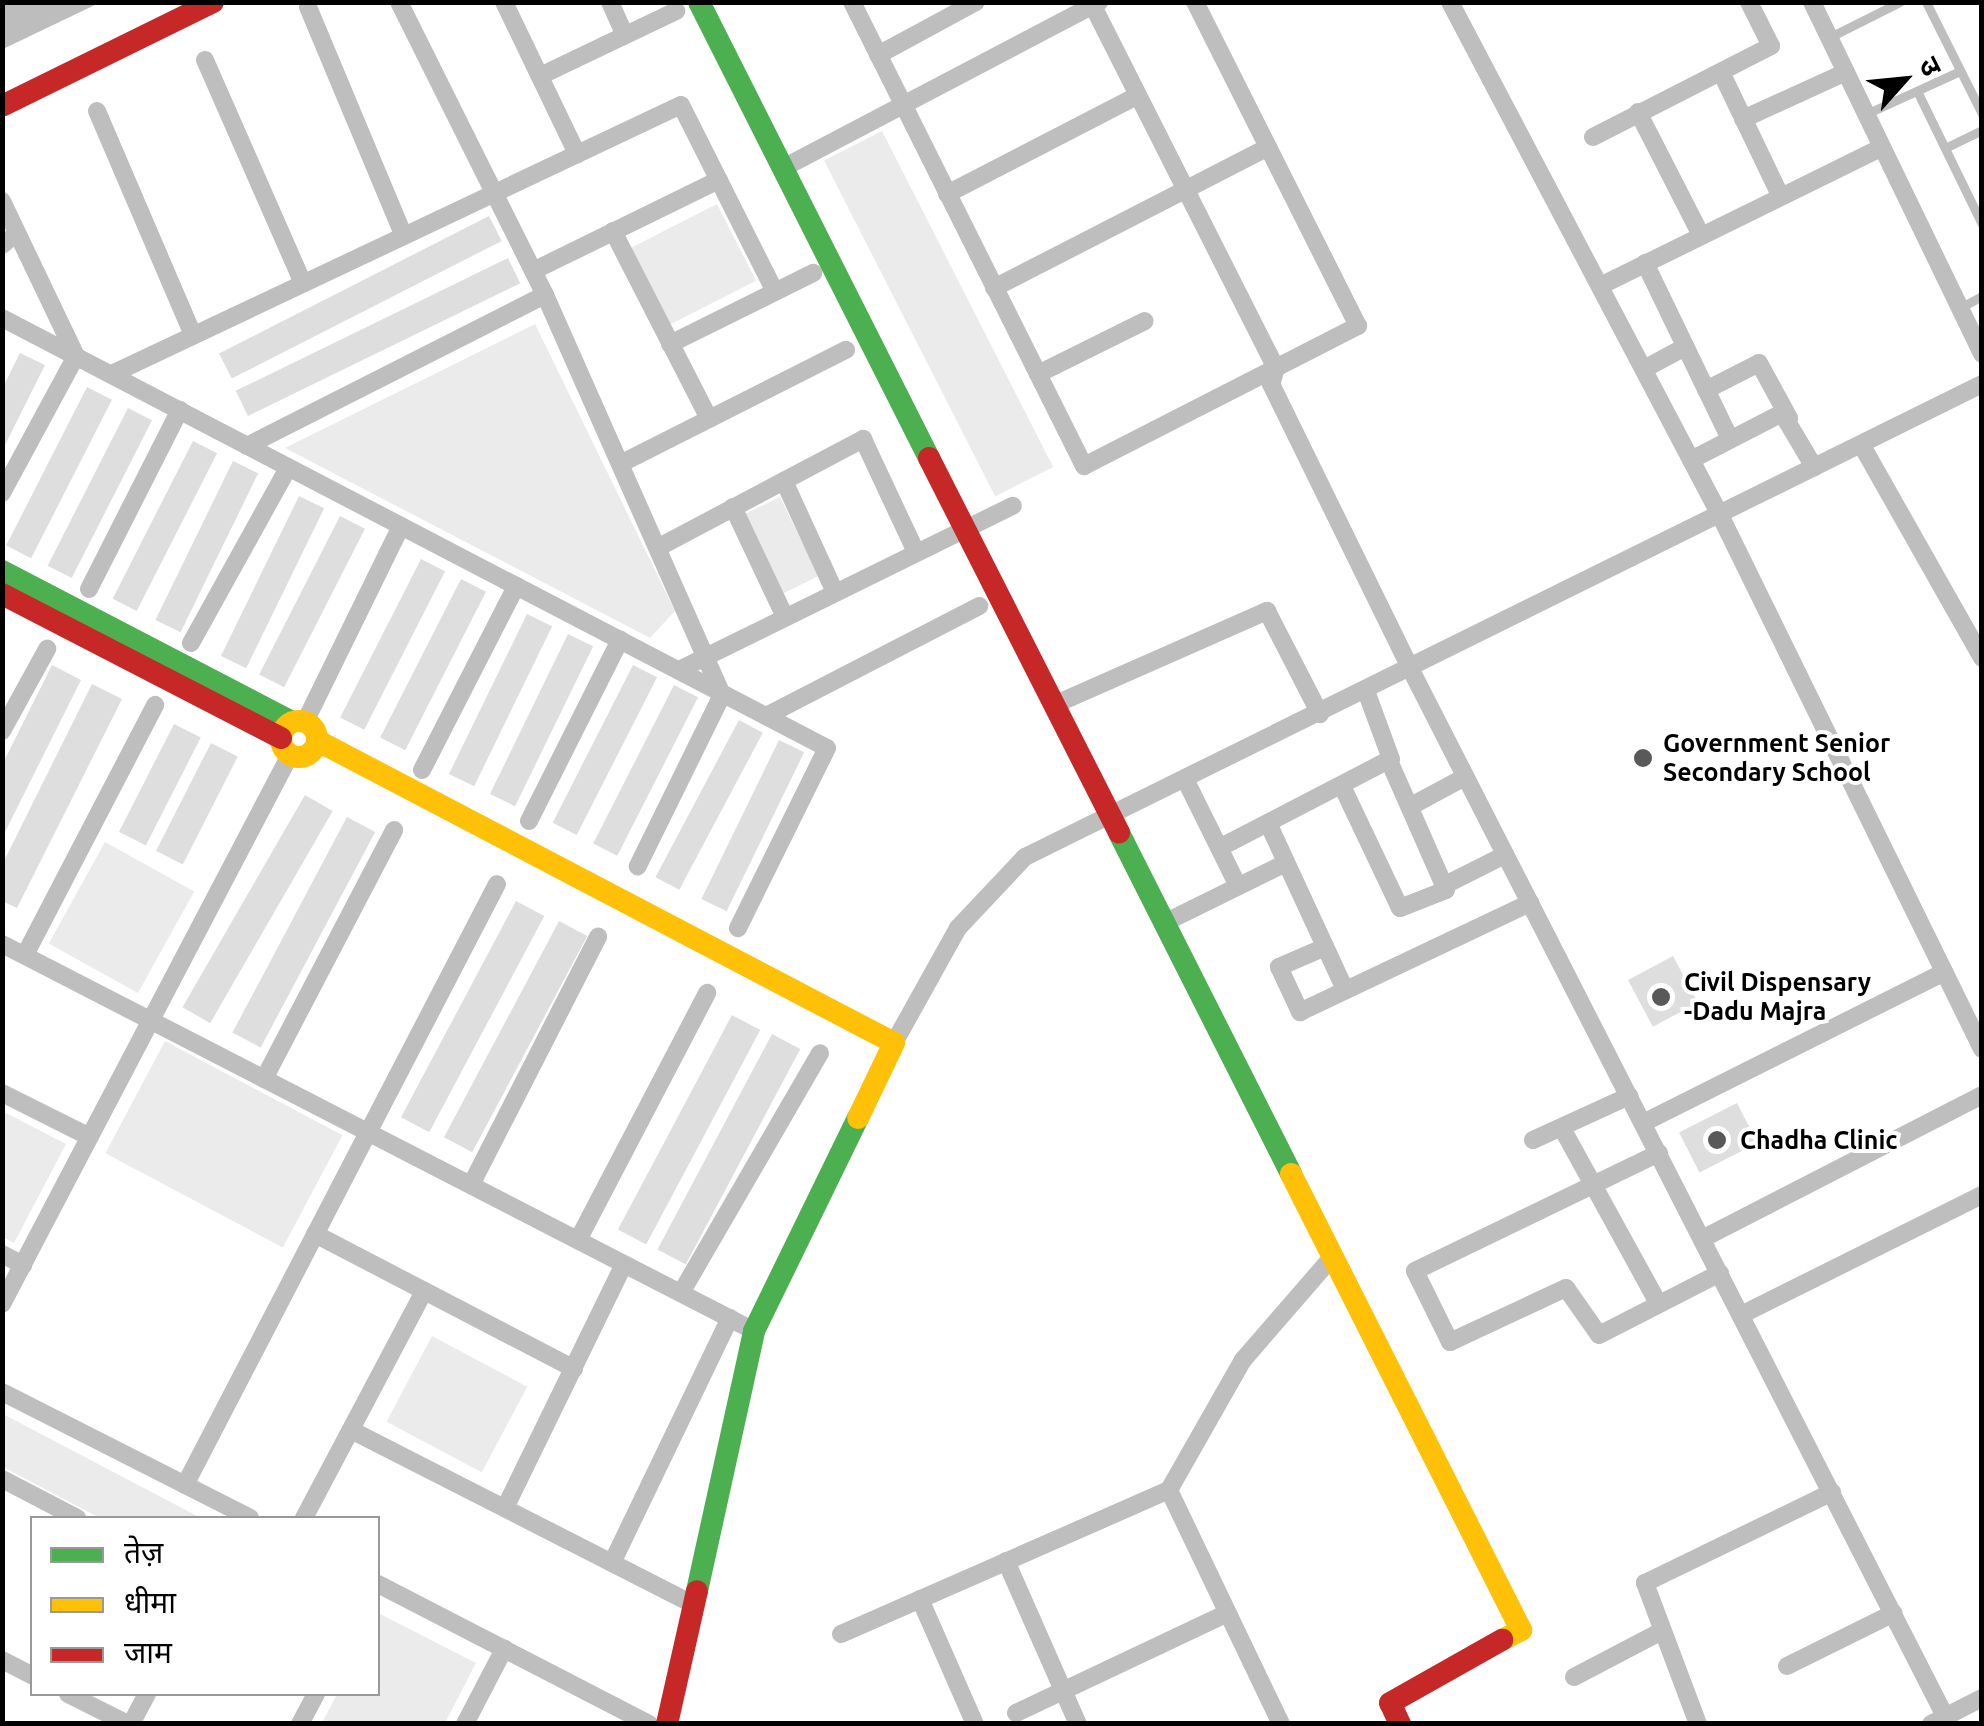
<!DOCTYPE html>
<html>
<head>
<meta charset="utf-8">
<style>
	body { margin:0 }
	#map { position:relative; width:1984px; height:1726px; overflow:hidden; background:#fff; font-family:Ubuntu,"Noto Sans Devanagari",sans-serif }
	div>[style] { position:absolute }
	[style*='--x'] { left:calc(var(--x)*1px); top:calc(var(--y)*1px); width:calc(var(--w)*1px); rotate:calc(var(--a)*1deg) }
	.green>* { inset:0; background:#ebebeb; transform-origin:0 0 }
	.water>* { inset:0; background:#bdbdbd }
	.building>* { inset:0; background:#dedede; transform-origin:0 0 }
	.lane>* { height:9px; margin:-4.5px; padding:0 4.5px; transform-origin:4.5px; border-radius:4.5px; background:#bebebe }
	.street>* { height:18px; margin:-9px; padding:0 9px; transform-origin:9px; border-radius:9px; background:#bebebe }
	.fast>* { height:22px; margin:-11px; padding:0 11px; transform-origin:11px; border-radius:11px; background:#4caf50 }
	.slow>* { height:22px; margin:-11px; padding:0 11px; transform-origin:11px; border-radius:11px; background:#ffc107 }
	.slow>.ring { margin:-11px; padding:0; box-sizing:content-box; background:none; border:22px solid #ffc107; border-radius:50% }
	.jam>* { height:22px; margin:-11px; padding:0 11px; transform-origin:11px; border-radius:11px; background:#c62828 }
	.dots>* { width:28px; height:28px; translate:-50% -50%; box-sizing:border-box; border:5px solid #fff; border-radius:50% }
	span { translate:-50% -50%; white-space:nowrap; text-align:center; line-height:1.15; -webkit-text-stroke:8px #fff; paint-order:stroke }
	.poi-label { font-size:25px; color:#000; font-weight:700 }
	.left { translate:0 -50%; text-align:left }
	.frame { position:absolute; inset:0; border:5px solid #000; pointer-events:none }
	.legend { position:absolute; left:30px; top:1516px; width:350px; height:180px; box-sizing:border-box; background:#fff; border:2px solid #999; margin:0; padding:12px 18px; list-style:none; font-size:30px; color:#000 }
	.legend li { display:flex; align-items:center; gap:20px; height:50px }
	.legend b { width:50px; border:2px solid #999 }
	.north { position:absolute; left:1854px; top:30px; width:100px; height:100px; -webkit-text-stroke:8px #fff; paint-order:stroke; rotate:63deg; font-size:28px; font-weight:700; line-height:40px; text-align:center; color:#000 }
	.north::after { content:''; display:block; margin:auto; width:35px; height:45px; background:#000; clip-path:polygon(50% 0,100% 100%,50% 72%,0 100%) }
</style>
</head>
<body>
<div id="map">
	<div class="green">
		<i style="left:882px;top:131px;width:377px;height:65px;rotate:63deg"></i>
		<i style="left:717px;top:204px;width:86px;height:97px;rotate:63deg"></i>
		<i style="clip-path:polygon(535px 324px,675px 611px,650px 638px,285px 448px)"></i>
		<i style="left:780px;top:497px;width:88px;height:39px;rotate:64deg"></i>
		<i style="left:105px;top:842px;width:102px;height:116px;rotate:29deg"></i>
		<i style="left:165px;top:1041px;width:201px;height:127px;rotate:28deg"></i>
		<i style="clip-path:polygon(2px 1111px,66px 1144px,14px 1243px,3px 1237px)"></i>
		<i style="left:432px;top:1336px;width:108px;height:97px;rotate:28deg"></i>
		<i style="clip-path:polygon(3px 1414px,201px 1518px,100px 1518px,3px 1467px)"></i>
		<i style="clip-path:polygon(378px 1613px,476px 1663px,445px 1723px,322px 1723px,337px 1694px,378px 1694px)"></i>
	</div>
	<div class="water">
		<i style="clip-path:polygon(3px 2px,99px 2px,99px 3px,3px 49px)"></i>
	</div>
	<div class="building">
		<i style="left:489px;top:216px;width:28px;height:303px;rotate:63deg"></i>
		<i style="left:508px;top:258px;width:28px;height:303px;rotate:64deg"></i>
		<i style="clip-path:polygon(20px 353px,45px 365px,2px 451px,2px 389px)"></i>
		<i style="left:87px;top:387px;width:28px;height:178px;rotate:27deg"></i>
		<i style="left:128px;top:408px;width:27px;height:177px;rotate:27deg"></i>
		<i style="left:193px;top:441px;width:27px;height:177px;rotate:27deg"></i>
		<i style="left:233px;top:461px;width:28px;height:177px;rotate:26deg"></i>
		<i style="left:299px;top:496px;width:28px;height:178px;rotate:26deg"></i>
		<i style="left:340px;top:516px;width:28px;height:178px;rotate:27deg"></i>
		<i style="left:421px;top:559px;width:27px;height:178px;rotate:27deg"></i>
		<i style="left:461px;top:579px;width:28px;height:178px;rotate:27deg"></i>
		<i style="left:527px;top:614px;width:28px;height:178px;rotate:26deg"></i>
		<i style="left:568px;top:634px;width:28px;height:178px;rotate:26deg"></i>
		<i style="clip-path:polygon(52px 665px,81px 680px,2px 838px,2px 765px)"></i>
		<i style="left:633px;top:665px;width:27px;height:177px;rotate:27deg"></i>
		<i style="clip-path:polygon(92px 684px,122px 699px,17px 908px,2px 901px,2px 865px)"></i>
		<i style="left:674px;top:685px;width:27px;height:178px;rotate:27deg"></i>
		<i style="left:739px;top:720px;width:27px;height:178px;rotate:28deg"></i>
		<i style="left:174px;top:724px;width:30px;height:121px;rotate:27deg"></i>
		<i style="left:779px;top:740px;width:28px;height:177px;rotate:26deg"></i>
		<i style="left:211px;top:743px;width:30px;height:121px;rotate:27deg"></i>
		<i style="left:305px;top:795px;width:32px;height:245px;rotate:30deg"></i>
		<i style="left:347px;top:817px;width:32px;height:244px;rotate:28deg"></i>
		<i style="left:516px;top:901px;width:32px;height:245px;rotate:28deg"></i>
		<i style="left:559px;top:921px;width:32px;height:245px;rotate:28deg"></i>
		<i style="left:1673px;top:956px;width:53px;height:51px;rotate:62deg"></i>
		<i style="left:732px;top:1015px;width:32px;height:243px;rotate:28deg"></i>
		<i style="left:772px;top:1034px;width:32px;height:244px;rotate:28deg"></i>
		<i style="left:1737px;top:1103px;width:45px;height:65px;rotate:63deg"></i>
	</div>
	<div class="lane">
		<i style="--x:1926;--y:2;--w:125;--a:63.4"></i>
		<i style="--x:1830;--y:37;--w:78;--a:-26.6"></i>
		<i style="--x:1917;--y:91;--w:148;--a:64"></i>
		<i style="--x:1866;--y:114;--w:103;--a:-24.6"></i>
		<i style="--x:1945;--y:148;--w:41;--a:-25.9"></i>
		<i style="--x:1960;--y:308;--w:25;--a:-29"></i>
	</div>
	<div class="street">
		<i style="--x:399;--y:2;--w:327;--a:63.5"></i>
		<i style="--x:545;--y:295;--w:437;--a:66.1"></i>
		<i style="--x:722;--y:695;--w:191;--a:116.2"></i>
		<i style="--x:504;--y:2;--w:169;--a:64.3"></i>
		<i style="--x:610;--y:2;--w:36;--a:66"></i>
		<i style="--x:852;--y:2;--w:519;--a:63.43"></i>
		<i style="--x:1084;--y:466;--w:308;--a:-27.1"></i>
		<i style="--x:1358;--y:326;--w:363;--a:-116.7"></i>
		<i style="--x:1450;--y:2;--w:577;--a:62.24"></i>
		<i style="--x:1719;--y:513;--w:597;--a:63.86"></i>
		<i style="--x:1812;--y:2;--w:391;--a:64.2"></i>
		<i style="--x:1093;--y:6;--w:406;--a:63.2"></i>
		<i style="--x:1276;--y:368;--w:17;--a:107"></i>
		<i style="--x:1271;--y:384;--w:316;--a:63.9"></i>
		<i style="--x:1410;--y:668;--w:1186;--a:62.96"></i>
		<i style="--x:308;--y:7;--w:248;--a:67.3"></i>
		<i style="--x:878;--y:55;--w:111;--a:-28.4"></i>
		<i style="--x:205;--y:60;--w:244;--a:66.3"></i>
		<i style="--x:1721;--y:72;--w:136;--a:64.4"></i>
		<i style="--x:540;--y:76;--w:151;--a:-25.5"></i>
		<i style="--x:97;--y:111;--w:244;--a:66.8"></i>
		<i style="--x:1638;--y:112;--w:138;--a:62.9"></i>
		<i style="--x:1743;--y:119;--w:113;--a:-24.5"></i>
		<i style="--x:1593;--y:137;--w:200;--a:-27.1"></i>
		<i style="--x:1771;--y:46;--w:49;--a:-116.6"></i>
		<i style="--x:783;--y:168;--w:357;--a:-27.7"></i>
		<i style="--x:947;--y:194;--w:214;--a:-27.3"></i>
		<i style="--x:2;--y:201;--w:172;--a:64.5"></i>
		<i style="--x:76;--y:356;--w:156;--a:118.4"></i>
		<i style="--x:613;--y:231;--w:211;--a:62.9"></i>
		<i style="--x:2;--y:245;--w:8;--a:-40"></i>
		<i style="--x:1645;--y:263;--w:195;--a:64.2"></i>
		<i style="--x:533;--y:271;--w:207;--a:-26.1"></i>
		<i style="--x:1600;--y:286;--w:314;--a:-26.2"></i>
		<i style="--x:994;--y:288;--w:308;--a:-27.2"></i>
		<i style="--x:2;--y:318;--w:930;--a:27.53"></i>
		<i style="--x:827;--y:748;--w:201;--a:116.3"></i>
		<i style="--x:670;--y:344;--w:160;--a:-26.4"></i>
		<i style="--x:1644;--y:369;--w:47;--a:-28.2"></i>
		<i style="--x:112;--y:374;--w:629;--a:-25.3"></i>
		<i style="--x:681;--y:105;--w:209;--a:63.3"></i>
		<i style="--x:1038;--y:374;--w:119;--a:-26.4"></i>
		<i style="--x:1706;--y:390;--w:59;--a:-27"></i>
		<i style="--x:1759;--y:363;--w:63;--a:61.4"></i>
		<i style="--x:1861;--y:444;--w:246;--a:60.5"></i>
		<i style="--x:247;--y:446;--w:334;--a:-26.9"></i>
		<i style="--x:1691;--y:460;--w:102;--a:-27.3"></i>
		<i style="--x:1782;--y:413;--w:63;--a:59.3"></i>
		<i style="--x:622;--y:463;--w:251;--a:-26.8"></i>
		<i style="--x:784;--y:481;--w:120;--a:65.4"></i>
		<i style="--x:733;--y:507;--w:119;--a:64.7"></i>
		<i style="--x:661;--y:546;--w:229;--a:-27.9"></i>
		<i style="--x:863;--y:439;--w:120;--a:64.9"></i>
		<i style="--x:89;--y:589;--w:201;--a:-63.1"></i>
		<i style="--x:191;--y:643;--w:200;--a:-61"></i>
		<i style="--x:679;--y:670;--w:372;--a:-26.2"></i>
		<i style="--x:1056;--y:704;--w:231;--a:-23.8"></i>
		<i style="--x:1267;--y:611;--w:116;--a:62.8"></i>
		<i style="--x:766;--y:716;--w:240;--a:-27.3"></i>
		<i style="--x:305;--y:722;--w:218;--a:-63.9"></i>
		<i style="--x:2;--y:731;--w:94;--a:-61.2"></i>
		<i style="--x:422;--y:770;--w:207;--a:-62.9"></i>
		<i style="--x:1187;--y:783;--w:115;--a:63.7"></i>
		<i style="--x:1342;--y:786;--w:135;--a:64.6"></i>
		<i style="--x:1400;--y:908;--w:49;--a:-21.4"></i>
		<i style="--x:1446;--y:890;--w:141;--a:-113.8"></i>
		<i style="--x:1411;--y:806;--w:61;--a:-28.2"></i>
		<i style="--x:529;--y:821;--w:203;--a:-63.3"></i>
		<i style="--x:1268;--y:823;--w:184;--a:65.2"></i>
		<i style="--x:1221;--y:847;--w:191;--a:-27.4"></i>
		<i style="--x:1391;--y:759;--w:72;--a:-110.2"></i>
		<i style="--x:1449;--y:883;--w:63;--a:-26.6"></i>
		<i style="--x:1166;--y:922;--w:134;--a:-26.2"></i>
		<i style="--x:2;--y:944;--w:846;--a:27.23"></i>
		<i style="--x:1323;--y:948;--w:48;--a:156.6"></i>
		<i style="--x:1279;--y:967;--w:50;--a:65"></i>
		<i style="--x:1300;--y:1012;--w:255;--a:-25.4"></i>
		<i style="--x:25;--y:955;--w:282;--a:-62.5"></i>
		<i style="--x:894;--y:1043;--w:132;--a:-60.9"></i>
		<i style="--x:958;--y:928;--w:98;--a:-46.7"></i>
		<i style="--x:1025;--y:857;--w:1068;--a:-26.3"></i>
		<i style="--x:264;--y:1079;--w:281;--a:-62.4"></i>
		<i style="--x:2;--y:1093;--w:98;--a:26.6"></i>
		<i style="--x:1643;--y:1123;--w:337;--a:-26.6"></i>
		<i style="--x:1563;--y:1130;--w:197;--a:61.2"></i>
		<i style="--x:1533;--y:1140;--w:106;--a:-24.6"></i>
		<i style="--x:1659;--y:1153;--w:271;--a:154.2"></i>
		<i style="--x:1415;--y:1271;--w:79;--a:63.8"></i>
		<i style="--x:1450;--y:1342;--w:128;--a:-25"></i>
		<i style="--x:1566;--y:1288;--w:57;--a:54.9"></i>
		<i style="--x:1599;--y:1335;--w:136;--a:-27.1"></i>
		<i style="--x:471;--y:1185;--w:279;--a:-62.9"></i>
		<i style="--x:315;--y:1234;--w:292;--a:27.5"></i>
		<i style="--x:1702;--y:1239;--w:315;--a:-27.2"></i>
		<i style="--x:578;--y:1240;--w:279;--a:-62.4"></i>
		<i style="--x:2;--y:1254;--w:24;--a:28"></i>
		<i style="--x:681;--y:1293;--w:277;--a:-59.9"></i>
		<i style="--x:2;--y:1304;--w:620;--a:-62.32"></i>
		<i style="--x:1741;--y:1315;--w:269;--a:-26.5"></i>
		<i style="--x:2;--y:1392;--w:278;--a:26.9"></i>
		<i style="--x:351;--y:1430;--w:381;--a:27"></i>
		<i style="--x:2;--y:1479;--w:85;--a:27.5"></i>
		<i style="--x:185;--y:1485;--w:677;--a:-62.56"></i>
		<i style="--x:505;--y:1508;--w:271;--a:-64"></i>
		<i style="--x:304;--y:1518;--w:257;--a:-62.1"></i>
		<i style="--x:1006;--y:1561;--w:178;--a:66.2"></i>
		<i style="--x:612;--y:1563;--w:272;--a:-64.3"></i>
		<i style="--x:378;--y:1584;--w:305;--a:27.3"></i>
		<i style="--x:920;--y:1599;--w:137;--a:66.3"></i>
		<i style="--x:841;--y:1634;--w:358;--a:-23.7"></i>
		<i style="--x:2;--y:1660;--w:34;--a:27"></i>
		<i style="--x:1787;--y:1666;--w:119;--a:-26.4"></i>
		<i style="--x:1574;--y:1677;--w:97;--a:-27.6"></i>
		<i style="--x:68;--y:1694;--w:67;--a:26.6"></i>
		<i style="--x:1016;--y:1713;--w:234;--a:-25.3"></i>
		<i style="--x:131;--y:1724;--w:34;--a:-62"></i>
		<i style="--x:300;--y:1724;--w:34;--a:-62"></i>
		<i style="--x:465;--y:1724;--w:85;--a:-62.5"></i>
		<i style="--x:1281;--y:1724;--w:259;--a:-115.6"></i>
		<i style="--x:1169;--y:1490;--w:150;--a:-60.4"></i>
		<i style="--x:1243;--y:1360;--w:138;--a:-49.1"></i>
		<i style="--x:1698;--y:1724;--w:151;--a:-110.6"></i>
		<i style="--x:1645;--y:1583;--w:208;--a:-25.9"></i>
		<i style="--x:1931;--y:1724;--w:57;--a:-27"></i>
	</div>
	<div class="fast">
		<i style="--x:699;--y:2;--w:511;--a:63.23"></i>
		<i style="--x:2;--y:571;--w:327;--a:27.5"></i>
		<i style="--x:1119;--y:833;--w:382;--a:63.2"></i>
		<i style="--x:697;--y:1591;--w:266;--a:-77.6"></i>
		<i style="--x:754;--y:1331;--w:237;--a:-64"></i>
	</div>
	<div class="slow">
		<i class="ring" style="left:281px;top:721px;width:14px;height:14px"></i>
		<i style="--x:318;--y:741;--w:650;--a:27.67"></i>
		<i style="--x:894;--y:1043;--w:83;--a:115.6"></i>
		<i style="--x:1291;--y:1174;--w:511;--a:63.23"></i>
		<i style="--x:1521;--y:1630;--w:21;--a:152"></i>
	</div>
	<div class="jam">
		<i style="--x:2;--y:106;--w:235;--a:-26.2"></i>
		<i style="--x:929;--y:458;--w:420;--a:63.1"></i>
		<i style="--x:2;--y:594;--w:314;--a:27.3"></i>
		<i style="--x:667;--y:1724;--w:136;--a:-77.3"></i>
		<i style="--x:1400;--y:1724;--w:23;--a:-115"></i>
		<i style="--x:1390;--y:1703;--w:129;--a:-29.4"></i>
	</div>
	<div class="dots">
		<i style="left:1643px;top:758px;background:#595959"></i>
		<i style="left:1661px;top:997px;background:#595959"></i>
		<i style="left:1717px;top:1140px;background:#595959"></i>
	</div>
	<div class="poi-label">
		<span class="left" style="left:1663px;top:758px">Government Senior<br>Secondary School</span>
		<span class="left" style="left:1684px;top:997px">Civil Dispensary<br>-Dadu Majra</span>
		<span class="left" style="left:1740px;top:1140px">Chadha Clinic</span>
	</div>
	<div class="frame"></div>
	<ul class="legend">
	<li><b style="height:12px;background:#4caf50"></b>तेज़</li>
	<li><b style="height:12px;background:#ffc107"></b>धीमा</li>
	<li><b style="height:12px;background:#c62828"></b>जाम</li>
	</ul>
	<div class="north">उ</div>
</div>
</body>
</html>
